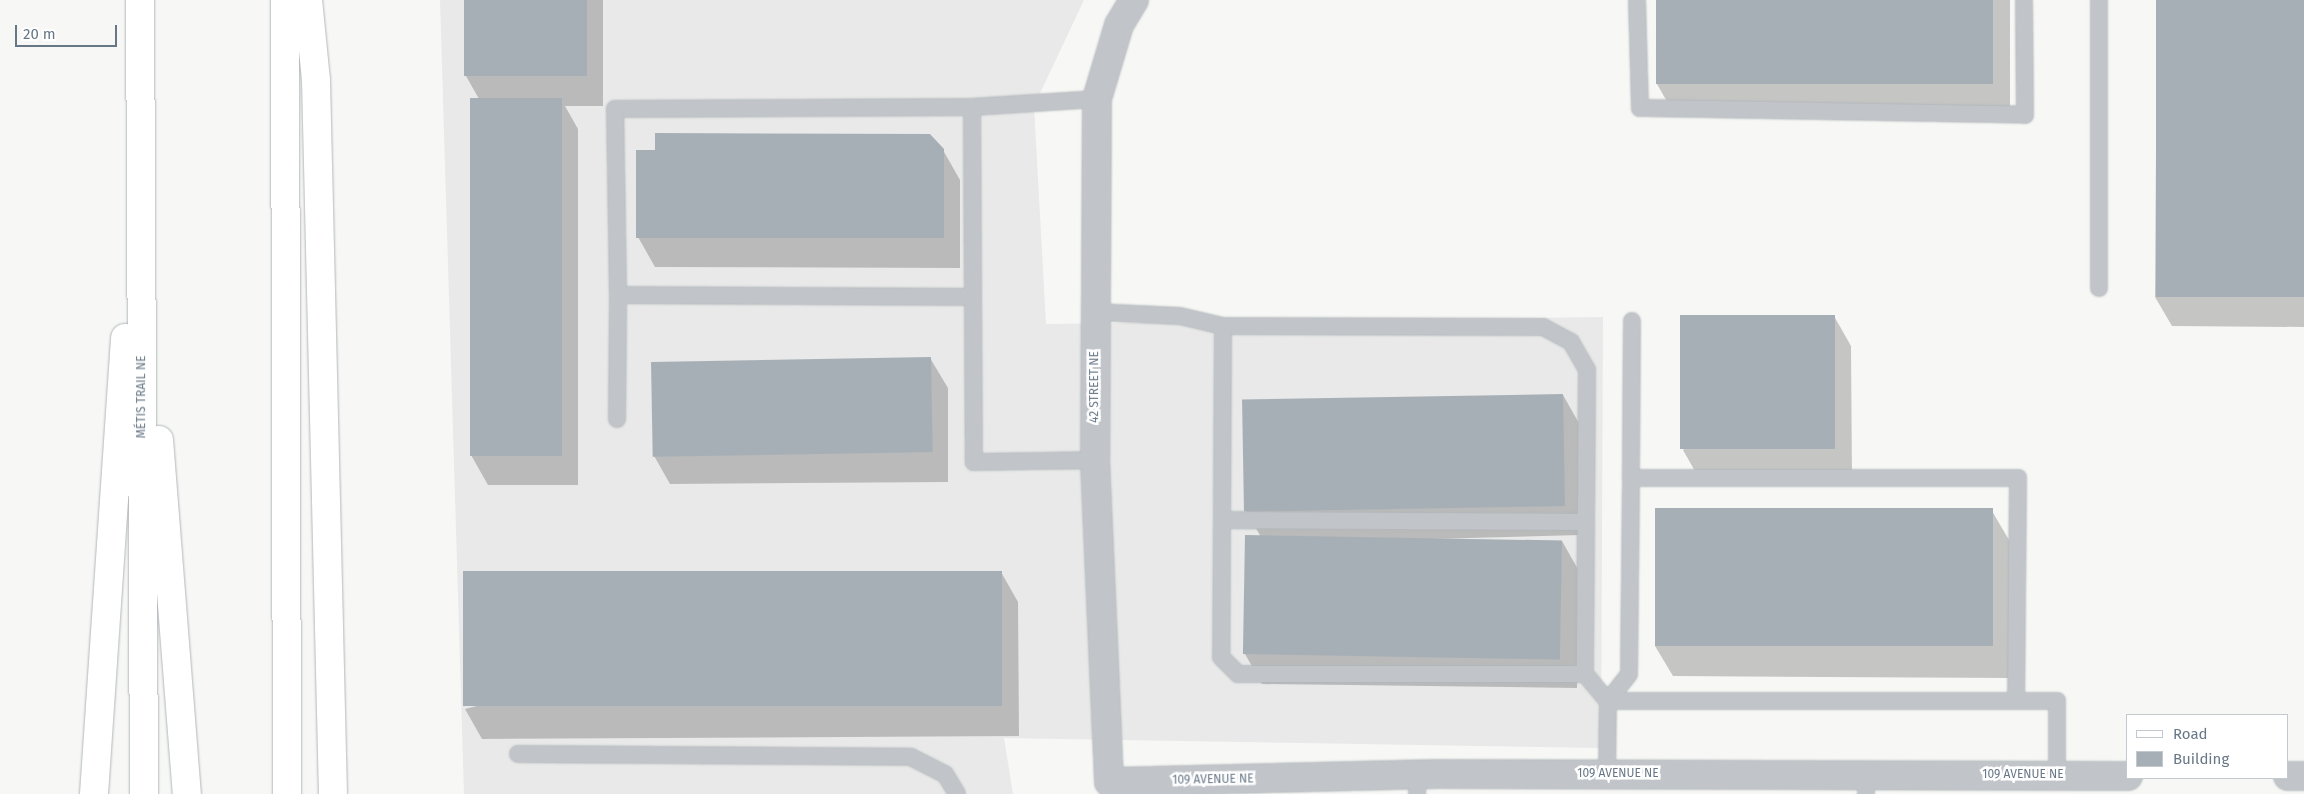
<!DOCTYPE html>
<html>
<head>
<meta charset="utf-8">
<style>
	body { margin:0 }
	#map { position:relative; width:2304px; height:794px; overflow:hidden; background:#f7f8f5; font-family:"Fira Sans",sans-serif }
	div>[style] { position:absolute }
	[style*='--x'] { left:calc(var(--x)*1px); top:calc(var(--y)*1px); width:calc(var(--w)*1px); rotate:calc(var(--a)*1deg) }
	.built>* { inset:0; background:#e8e9e8 }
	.shadow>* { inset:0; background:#0003 }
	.building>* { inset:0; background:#a7afb6; transform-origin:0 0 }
	.roads { filter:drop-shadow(0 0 1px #b2b7bb) drop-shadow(0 0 1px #b2b7bb) }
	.service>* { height:16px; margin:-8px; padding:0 8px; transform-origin:8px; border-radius:8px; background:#c1c5c9 }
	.minor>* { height:28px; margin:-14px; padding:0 14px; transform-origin:14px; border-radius:14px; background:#c1c5c9 }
	.primary>* { height:28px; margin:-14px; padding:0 14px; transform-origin:14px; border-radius:14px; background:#fff }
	span { translate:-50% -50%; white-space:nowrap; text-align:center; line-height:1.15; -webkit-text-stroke:5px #fff; paint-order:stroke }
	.street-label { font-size:12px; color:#677786 }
	.legend { position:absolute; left:2126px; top:714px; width:162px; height:65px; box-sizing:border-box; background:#fff; border:1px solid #c2c9cf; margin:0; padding:6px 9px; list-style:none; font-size:15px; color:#677786 }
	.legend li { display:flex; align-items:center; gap:10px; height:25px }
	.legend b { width:25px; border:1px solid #c2c9cf }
	.scale { position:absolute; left:15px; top:25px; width:102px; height:22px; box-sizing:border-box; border:2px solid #677786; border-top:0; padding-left:6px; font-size:15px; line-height:18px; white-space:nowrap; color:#677786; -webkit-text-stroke:4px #fff; paint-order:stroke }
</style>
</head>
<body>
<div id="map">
	<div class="built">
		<i style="clip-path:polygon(440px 0,1084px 0,1034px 106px,1046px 324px,1603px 317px,1601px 748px,1004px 738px,1013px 794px,464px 794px)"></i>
	</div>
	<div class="shadow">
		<i style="clip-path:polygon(466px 0,603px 0,603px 106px,565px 106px,578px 129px,578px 485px,488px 485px,471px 455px,479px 99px,466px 76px)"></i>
		<i style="clip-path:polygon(1657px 0,2010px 0,2010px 115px,1674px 114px,1657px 84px)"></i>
		<i style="clip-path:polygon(2157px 0,2304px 0,2304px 327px,2172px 326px,2155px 297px)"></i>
		<i style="clip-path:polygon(943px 150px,960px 180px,960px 268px,655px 267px,638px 237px,656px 151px)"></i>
		<i style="clip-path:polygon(1834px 316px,1851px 346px,1852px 479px,1700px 480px,1683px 450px)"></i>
		<i style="clip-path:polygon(930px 358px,948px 388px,948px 482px,670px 484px,653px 454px)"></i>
		<i style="clip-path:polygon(1563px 395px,1580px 425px,1581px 535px,1432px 539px,1562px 541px,1579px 571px,1577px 688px,1262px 684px,1245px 654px,1246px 537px,1261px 537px,1244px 508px)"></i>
		<i style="clip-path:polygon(1656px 509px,1992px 511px,2009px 540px,2009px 678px,1673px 676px,1655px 646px)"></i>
		<i style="clip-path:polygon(1001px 572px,1018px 602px,1019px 736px,482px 739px,465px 709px)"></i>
	</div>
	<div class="building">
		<i style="left:464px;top:0;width:123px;height:76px"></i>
		<i style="left:1656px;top:0;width:337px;height:84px"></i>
		<i style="left:2156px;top:0;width:148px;height:297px"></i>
		<i style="left:470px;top:98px;width:92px;height:358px"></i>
		<i style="clip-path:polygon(655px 133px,930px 134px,944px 149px,944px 238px,636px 238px,636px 150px,655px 150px)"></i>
		<i style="left:1835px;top:315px;width:134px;height:155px;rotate:90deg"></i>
		<i style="left:931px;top:357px;width:95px;height:280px;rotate:89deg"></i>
		<i style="left:1563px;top:394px;width:112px;height:321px;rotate:89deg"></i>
		<i style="left:1655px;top:508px;width:338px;height:138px"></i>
		<i style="left:1245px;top:535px;width:317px;height:119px;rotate:1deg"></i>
		<i style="left:1002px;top:571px;width:135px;height:539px;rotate:90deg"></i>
	</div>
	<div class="roads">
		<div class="service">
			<i style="--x:1637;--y:0;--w:108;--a:88.4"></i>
			<i style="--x:1640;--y:108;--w:385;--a:1"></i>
			<i style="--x:2025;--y:115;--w:115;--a:-90.5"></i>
			<i style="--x:2099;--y:0;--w:288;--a:90"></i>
			<i style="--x:972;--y:107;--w:125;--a:-3.7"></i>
			<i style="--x:972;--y:297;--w:354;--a:-179.7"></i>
			<i style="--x:618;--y:295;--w:186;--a:-90.9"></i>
			<i style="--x:615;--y:109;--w:357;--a:-0.3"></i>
			<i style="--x:972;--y:107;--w:355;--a:89.7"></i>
			<i style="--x:974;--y:462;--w:121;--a:-0.9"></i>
			<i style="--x:1095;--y:312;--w:85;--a:2.7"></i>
			<i style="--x:1180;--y:316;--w:44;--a:13.1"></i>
			<i style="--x:1223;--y:326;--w:320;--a:0.2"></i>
			<i style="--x:1543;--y:327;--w:32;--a:28"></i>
			<i style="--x:1571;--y:342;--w:32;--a:60"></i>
			<i style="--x:1587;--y:370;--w:304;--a:90.4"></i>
			<i style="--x:1585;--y:674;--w:35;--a:50"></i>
			<i style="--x:1608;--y:701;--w:73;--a:90.8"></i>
			<i style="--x:1632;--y:321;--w:157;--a:90.4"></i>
			<i style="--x:1631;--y:478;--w:387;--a:0"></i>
			<i style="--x:2018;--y:478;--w:223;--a:90.5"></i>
			<i style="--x:1223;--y:326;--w:331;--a:90.3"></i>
			<i style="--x:1221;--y:657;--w:24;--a:45"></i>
			<i style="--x:1238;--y:674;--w:347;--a:0"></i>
			<i style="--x:617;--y:419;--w:124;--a:-89.5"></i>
			<i style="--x:1224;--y:520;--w:361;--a:0.3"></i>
			<i style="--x:1608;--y:701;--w:449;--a:0"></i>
			<i style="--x:2057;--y:701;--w:74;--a:90"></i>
			<i style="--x:1608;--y:701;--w:34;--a:-52"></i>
			<i style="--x:1629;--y:674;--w:196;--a:-89.4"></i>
			<i style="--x:518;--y:754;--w:393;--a:0.4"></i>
			<i style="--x:911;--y:757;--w:38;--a:27"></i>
			<i style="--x:945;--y:774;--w:23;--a:59"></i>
			<i style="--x:1417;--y:794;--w:19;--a:-87"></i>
			<i style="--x:1866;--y:794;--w:19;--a:-90"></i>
		</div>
		<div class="minor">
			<i style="--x:1134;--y:0;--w:29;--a:121"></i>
			<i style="--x:1119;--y:25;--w:77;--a:106.6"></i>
			<i style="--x:1097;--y:99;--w:361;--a:90.3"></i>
			<i style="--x:1095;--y:460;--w:322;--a:87.5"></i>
			<i style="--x:1109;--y:782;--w:327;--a:-1.4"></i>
			<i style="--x:1436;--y:774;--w:692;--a:0.17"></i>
			<i style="--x:2288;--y:776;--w:16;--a:0"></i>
		</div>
		<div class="primary">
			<i style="--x:140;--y:0;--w:794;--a:89.71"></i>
			<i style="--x:285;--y:0;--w:794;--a:89.86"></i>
			<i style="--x:308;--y:0;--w:80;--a:84.3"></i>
			<i style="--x:316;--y:80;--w:714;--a:88.64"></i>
			<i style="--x:159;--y:440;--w:355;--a:85.5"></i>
			<i style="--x:94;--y:794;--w:457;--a:-86.1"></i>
		</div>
	</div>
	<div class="street-label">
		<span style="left:1095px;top:387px;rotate:-90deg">42 STREET NE</span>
		<span style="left:142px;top:397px;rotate:-90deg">MÉTIS TRAIL NE</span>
		<span style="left:1618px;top:774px">109 AVENUE NE</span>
		<span style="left:2023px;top:775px">109 AVENUE NE</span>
		<span style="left:1213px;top:780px;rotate:-1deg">109 AVENUE NE</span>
	</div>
	<ul class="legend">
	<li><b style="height:6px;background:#fff"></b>Road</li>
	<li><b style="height:14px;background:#a7afb6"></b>Building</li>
	</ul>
	<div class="scale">20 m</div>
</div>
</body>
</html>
